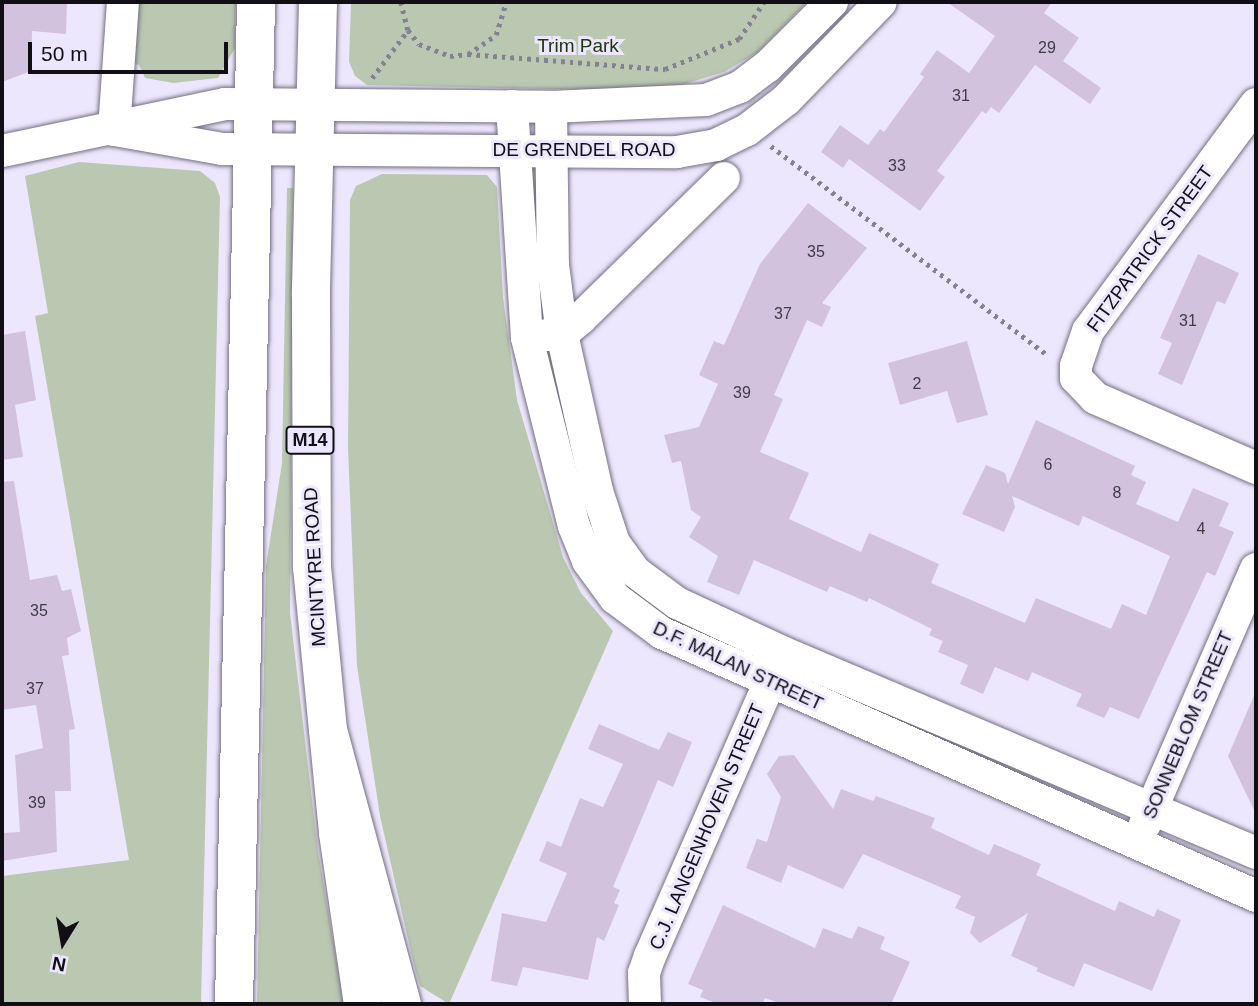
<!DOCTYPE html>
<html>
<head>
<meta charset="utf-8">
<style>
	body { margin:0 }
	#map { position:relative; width:1258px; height:1006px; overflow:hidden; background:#ede7fd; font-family:Arial,sans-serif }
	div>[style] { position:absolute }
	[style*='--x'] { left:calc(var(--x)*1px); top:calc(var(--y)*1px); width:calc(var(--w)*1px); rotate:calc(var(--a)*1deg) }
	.green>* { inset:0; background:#bac8b2 }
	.building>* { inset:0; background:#d2c2dd }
	.path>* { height:4.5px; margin-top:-2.25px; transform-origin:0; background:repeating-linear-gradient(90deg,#868190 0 3.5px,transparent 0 8.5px) }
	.roads { filter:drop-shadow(0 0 2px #756f82) drop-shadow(0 0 2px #756f82) }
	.street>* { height:32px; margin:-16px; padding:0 16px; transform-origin:16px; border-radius:16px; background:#fff }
	.primary>* { height:38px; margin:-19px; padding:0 19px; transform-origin:19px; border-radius:19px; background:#fff }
	.highway>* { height:38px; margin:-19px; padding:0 19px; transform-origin:19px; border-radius:19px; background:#fff }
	span { translate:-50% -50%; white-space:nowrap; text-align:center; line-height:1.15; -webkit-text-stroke:6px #ede7fd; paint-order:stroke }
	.number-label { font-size:16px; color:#413b48 }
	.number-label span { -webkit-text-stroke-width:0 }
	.shield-label span { padding:2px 5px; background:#ede7fd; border:2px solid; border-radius:5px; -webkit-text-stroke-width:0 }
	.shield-label { font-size:18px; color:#110e16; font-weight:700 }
	.park-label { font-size:19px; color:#203810 }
	.street-label { font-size:19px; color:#110e16 }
	.frame { position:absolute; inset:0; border:4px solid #110e16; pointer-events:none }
	.north { position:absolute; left:28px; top:908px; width:70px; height:70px; -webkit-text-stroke:5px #ede7fd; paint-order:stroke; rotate:191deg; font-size:19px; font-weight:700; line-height:28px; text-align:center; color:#110e16 }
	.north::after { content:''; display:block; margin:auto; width:24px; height:32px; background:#110e16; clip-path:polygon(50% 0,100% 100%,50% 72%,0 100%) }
	.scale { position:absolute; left:28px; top:42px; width:200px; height:32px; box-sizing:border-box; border:4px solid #110e16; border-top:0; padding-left:9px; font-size:21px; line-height:24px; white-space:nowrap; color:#110e16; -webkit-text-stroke:5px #ede7fd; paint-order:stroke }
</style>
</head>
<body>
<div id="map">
	<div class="green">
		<i style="clip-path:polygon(135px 2px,236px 2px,235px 48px,218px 78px,173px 83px,145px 78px,139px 65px,131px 63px)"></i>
		<i style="clip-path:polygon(351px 2px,807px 2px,758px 52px,724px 72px,678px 86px,638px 91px,367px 85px,355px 76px,349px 62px)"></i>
		<i style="clip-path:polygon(79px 162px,200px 171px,215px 183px,220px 197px,201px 1004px,2px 1004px,2px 876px,129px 860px,35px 316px,48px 313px,25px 176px)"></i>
		<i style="clip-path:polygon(382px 174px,487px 175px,497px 187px,503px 297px,517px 400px,563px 557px,581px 593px,613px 631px,449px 1004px,420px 986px,413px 961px,380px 816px,357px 666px,348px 448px,350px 200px,356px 186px)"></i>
		<i style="clip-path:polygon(287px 188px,293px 188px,290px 613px,318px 851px,344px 1004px,257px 1004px,266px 566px,282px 463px)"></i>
	</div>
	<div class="building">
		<i style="clip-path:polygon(2px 2px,67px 2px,66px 34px,32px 31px,31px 71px,2px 82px)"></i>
		<i style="clip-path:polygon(947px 2px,1052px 2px,1044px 13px,1079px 38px,1063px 61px,1101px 88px,1090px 104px,1035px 65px,999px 113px,991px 107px,986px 114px,982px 111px,937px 171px,945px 177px,920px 211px,849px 159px,843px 168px,821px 152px,840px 125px,868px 145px,880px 129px,884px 132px,924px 77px,920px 74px,937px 50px,969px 73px,995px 36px)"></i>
		<i style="clip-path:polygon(808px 203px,867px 248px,822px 303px,831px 307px,822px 327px,807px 320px,774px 395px,783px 399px,760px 452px,809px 473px,789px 519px,861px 552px,869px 533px,939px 564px,931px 583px,1025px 623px,1036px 598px,1111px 629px,1122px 604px,1146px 615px,1170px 556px,1083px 516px,1079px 526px,1012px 496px,1015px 507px,1004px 532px,962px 514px,986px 465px,1005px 473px,1008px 484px,1036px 420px,1135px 466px,1131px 475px,1146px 482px,1136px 504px,1178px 522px,1193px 488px,1229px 503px,1219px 526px,1234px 532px,1215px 576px,1207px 572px,1139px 719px,1110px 707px,1104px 718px,1076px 706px,1082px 694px,1032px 672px,1028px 681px,995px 667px,983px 694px,960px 684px,968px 665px,938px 652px,943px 641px,929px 635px,932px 629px,869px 598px,867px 602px,830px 586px,827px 592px,754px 560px,739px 595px,707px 582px,718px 556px,689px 537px,701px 517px,691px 510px,681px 461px,672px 463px,664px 435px,699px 427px,718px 384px,699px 375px,714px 341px,724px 345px,760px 264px)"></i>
		<i style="clip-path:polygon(1198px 254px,1239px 273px,1225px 304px,1217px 301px,1182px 385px,1158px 374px,1172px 343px,1160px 338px)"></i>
		<i style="clip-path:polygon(25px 331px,36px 400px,15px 405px,23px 457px,2px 460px,2px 335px)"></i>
		<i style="clip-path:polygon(967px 341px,988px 415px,957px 423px,947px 391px,900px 405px,888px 363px)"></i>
		<i style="clip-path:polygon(14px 481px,30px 580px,57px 575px,62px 591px,71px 589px,81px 631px,67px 638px,69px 655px,62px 656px,75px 729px,69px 730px,71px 791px,55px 791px,57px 852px,2px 861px,2px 833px,20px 832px,15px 755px,43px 748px,36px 705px,2px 710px,2px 482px)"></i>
		<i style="clip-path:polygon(1256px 691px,1256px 814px,1228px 756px)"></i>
		<i style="clip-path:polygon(599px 724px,659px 750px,668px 732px,692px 742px,673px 787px,658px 780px,613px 887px,620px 890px,614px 903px,619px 905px,604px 941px,597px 937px,588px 980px,523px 967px,517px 986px,491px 981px,502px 913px,546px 922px,567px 873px,539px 861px,547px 841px,561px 847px,580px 798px,603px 807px,623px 764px,588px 749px)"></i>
		<i style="clip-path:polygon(794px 755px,833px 809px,841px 789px,873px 801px,876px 796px,935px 818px,931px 828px,989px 855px,994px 844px,1041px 864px,1036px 875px,1115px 911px,1119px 901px,1154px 917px,1157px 909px,1181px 920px,1152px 991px,1084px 963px,1074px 987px,1036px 971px,1038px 968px,1011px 956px,1028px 913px,980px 943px,970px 933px,975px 917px,955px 908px,961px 896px,863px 854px,843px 889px,788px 865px,781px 883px,746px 868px,757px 839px,767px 842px,781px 797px,767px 774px,779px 756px)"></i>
		<i style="clip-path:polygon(723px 905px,815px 948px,823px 928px,852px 939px,858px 926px,885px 937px,880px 949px,910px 962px,891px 1004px,781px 1004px,765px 998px,762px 1004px,718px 1004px,700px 997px,703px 990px,688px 984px)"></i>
	</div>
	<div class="path">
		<i style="--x:401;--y:2;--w:29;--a:76"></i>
		<i style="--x:408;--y:30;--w:18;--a:52"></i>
		<i style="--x:419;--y:44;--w:33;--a:21"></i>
		<i style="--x:450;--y:56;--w:18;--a:-6"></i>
		<i style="--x:468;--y:54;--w:34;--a:-34"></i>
		<i style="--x:496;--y:35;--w:34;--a:-73"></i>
		<i style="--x:468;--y:54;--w:198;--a:4.4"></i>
		<i style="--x:665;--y:69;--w:80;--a:-22.1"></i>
		<i style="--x:739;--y:39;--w:45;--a:-56"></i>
		<i style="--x:372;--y:78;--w:60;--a:-53.1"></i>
		<i style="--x:771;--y:146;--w:348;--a:37.1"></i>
	</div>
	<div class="roads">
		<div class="street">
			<i style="--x:1256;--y:104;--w:282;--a:126.5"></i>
			<i style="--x:1088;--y:331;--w:37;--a:109"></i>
			<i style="--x:1076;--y:366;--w:12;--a:90"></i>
			<i style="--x:1076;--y:378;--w:28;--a:46"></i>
			<i style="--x:1095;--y:398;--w:176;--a:23.5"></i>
			<i style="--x:512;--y:106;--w:232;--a:86.3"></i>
			<i style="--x:527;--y:338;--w:194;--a:76"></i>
			<i style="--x:574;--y:526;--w:38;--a:68"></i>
			<i style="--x:588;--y:561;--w:46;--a:53.9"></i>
			<i style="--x:615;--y:598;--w:59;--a:36.7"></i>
			<i style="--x:662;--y:633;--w:650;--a:23.88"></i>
			<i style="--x:551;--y:107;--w:158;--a:89.3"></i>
			<i style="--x:553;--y:265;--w:70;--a:82.6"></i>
			<i style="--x:562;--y:334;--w:161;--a:77.4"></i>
			<i style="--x:597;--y:491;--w:55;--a:71.9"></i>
			<i style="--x:614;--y:543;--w:34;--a:54"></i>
			<i style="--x:634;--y:571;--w:54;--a:36.7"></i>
			<i style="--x:677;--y:603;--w:116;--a:25"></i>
			<i style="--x:782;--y:652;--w:515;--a:22.98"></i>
			<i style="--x:114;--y:130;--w:128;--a:-86"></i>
			<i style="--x:115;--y:130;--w:109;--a:10.1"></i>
			<i style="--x:222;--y:149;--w:455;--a:0.4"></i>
			<i style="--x:677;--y:152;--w:40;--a:-10"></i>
			<i style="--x:716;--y:145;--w:34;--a:-26"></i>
			<i style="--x:747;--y:130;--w:49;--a:-37.6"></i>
			<i style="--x:786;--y:100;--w:136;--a:-45.9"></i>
			<i style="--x:2;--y:151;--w:228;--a:-11.9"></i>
			<i style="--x:225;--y:104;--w:326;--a:0.5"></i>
			<i style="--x:551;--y:107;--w:155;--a:-2.6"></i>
			<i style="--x:706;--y:100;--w:36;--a:-21"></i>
			<i style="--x:740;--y:87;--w:34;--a:-37"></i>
			<i style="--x:767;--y:67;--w:92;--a:-45"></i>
			<i style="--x:547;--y:335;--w:15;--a:-4"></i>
			<i style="--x:562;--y:334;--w:25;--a:-40"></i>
			<i style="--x:581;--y:318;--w:200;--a:-44.4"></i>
			<i style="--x:1145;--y:824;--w:278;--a:-66.5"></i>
			<i style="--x:645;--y:1004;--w:31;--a:-92"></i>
			<i style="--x:644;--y:973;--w:18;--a:-71"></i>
			<i style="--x:650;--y:956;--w:320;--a:-66.4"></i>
		</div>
		<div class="primary">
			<i style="--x:318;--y:2;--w:294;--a:91.4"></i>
			<i style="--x:311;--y:296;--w:271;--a:89.8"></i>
			<i style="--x:312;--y:567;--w:267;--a:84.4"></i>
			<i style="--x:338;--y:833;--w:173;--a:81.7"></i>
			<i style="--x:234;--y:1004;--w:1002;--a:-88.74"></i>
		</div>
		<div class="highway">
			<i style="--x:328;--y:730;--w:284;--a:74.9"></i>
		</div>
	</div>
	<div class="number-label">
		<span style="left:1047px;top:48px">29</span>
		<span style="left:961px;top:96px">31</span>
		<span style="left:897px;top:166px">33</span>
		<span style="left:816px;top:252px">35</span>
		<span style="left:783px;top:314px">37</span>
		<span style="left:1188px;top:321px">31</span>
		<span style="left:917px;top:384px">2</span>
		<span style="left:742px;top:393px">39</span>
		<span style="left:1048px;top:465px">6</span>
		<span style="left:1117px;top:493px">8</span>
		<span style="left:1201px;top:529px">4</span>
		<span style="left:39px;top:611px">35</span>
		<span style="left:35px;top:689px">37</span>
		<span style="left:37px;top:803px">39</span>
	</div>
	<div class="shield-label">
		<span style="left:310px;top:440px">M14</span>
	</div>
	<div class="park-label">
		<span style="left:578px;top:46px">Trim Park</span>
	</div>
	<div class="street-label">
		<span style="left:584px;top:150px">DE GRENDEL ROAD</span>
		<span style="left:1150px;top:249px;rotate:-54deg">FITZPATRICK STREET</span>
		<span style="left:315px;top:567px;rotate:-93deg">MCINTYRE ROAD</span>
		<span style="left:738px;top:666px;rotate:25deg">D.F. MALAN STREET</span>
		<span style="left:1188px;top:725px;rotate:-67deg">SONNEBLOM STREET</span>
		<span style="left:707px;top:827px;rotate:-67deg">C.J. LANGENHOVEN STREET</span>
	</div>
	<div class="frame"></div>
	<div class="north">N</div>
	<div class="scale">50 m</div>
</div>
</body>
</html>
